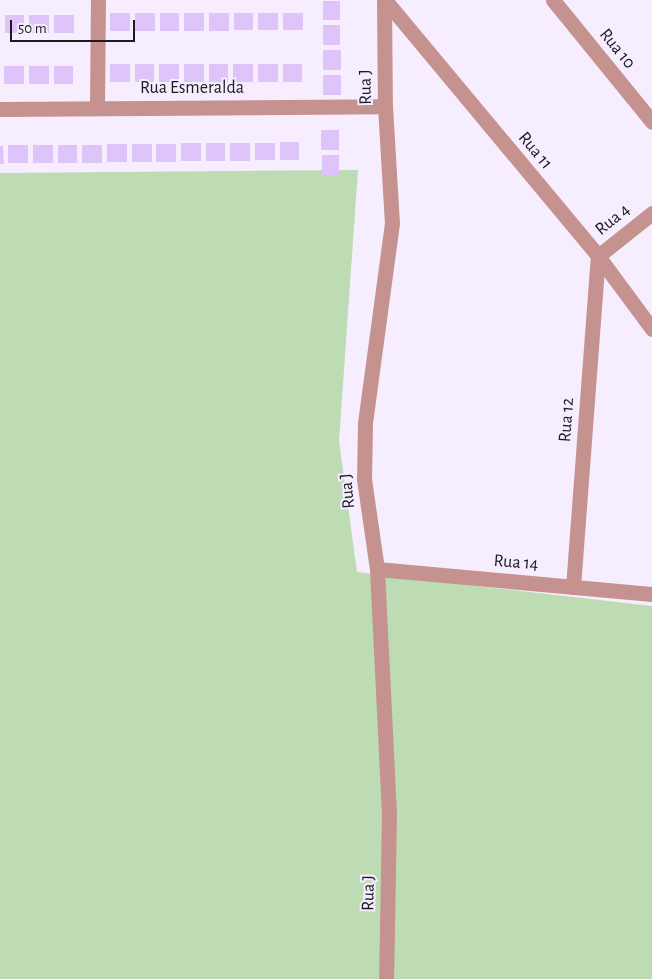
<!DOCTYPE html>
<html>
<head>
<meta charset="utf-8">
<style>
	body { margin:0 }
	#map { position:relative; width:652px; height:979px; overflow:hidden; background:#f6eeff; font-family:"Alegreya Sans",sans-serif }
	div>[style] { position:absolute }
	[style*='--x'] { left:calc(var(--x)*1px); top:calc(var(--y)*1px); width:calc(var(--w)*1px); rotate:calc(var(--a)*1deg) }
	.green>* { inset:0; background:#bedcb3 }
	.building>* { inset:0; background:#dfc4fa; transform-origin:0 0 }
	.street>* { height:15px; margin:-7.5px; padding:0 7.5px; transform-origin:7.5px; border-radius:7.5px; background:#c6928f }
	span { translate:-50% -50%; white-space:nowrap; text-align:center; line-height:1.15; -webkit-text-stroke:4px #f6eeff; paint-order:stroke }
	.street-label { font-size:18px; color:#1d1a21 }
	.scale { position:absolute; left:10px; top:20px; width:125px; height:22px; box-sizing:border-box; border:2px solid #1d1a21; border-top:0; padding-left:6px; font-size:15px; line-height:18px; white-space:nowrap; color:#1d1a21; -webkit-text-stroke:4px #f6eeff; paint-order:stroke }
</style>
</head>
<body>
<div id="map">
	<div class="green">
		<i style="clip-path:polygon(358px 170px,339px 441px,357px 572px,652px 606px,652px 979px,0 979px,0 173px)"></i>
	</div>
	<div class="building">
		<i style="left:323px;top:1px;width:17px;height:19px"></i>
		<i style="left:110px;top:13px;width:20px;height:18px"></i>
		<i style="left:135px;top:13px;width:20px;height:18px"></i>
		<i style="left:160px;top:13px;width:19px;height:18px"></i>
		<i style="left:184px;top:13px;width:20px;height:18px"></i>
		<i style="left:209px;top:13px;width:20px;height:18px"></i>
		<i style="left:234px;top:13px;width:19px;height:17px"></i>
		<i style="left:258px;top:13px;width:20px;height:17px"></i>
		<i style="left:283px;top:13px;width:20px;height:17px"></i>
		<i style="left:5px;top:15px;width:19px;height:18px"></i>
		<i style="left:29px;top:15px;width:20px;height:18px"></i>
		<i style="left:54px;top:15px;width:20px;height:18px"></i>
		<i style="left:323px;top:25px;width:17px;height:20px"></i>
		<i style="left:323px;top:50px;width:18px;height:20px"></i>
		<i style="left:110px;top:64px;width:20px;height:18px"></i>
		<i style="left:135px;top:64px;width:19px;height:18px"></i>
		<i style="left:159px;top:64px;width:20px;height:18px"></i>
		<i style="left:184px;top:64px;width:20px;height:18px"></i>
		<i style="left:209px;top:64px;width:19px;height:18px"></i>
		<i style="left:233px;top:64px;width:20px;height:18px"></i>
		<i style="left:258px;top:64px;width:20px;height:18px"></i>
		<i style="left:283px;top:64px;width:19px;height:18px"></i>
		<i style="left:4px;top:66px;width:20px;height:18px"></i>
		<i style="left:29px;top:66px;width:20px;height:18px"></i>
		<i style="left:54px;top:66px;width:19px;height:18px"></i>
		<i style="left:323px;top:75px;width:18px;height:20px"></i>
		<i style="left:339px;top:130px;width:20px;height:18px;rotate:90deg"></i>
		<i style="left:280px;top:142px;width:19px;height:18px"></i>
		<i style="left:201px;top:143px;width:18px;height:20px;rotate:90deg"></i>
		<i style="left:206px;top:143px;width:19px;height:18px"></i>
		<i style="left:230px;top:143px;width:20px;height:18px"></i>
		<i style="left:255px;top:143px;width:20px;height:17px"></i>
		<i style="left:127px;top:144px;width:18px;height:20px;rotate:90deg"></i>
		<i style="left:132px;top:144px;width:20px;height:18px"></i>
		<i style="left:156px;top:144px;width:20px;height:18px"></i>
		<i style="left:28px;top:145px;width:18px;height:20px;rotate:90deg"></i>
		<i style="left:33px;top:145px;width:20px;height:18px"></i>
		<i style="left:58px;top:145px;width:19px;height:18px"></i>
		<i style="left:82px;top:145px;width:20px;height:18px"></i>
		<i style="clip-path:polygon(0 146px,3px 146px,4px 164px,0 164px)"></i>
		<i style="left:339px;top:155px;width:20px;height:17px;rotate:90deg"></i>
	</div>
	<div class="street">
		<i style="--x:384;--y:0;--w:106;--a:89.5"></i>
		<i style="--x:385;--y:106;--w:117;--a:86.6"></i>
		<i style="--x:392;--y:223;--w:203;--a:97.7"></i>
		<i style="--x:365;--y:424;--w:55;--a:91"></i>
		<i style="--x:364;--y:479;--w:91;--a:81.8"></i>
		<i style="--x:377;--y:569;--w:244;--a:87.2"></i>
		<i style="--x:389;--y:813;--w:166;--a:91"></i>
		<i style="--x:385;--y:0;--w:333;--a:50.2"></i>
		<i style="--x:598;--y:256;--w:91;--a:53.5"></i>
		<i style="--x:553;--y:0;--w:157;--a:50.9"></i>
		<i style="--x:97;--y:108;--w:108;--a:-89.5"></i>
		<i style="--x:0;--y:109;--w:385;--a:-0.4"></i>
		<i style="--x:377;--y:569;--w:276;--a:5.2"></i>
		<i style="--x:573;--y:587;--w:332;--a:-85.7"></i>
		<i style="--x:598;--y:256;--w:69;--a:-38.5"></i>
	</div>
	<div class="street-label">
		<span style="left:617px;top:49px;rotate:51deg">Rua 10</span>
		<span style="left:366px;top:87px;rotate:-91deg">Rua J</span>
		<span style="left:192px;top:88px">Rua Esmeralda</span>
		<span style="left:535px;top:151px;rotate:50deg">Rua 11</span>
		<span style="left:613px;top:220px;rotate:-39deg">Rua 4</span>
		<span style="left:567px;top:420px;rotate:-86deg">Rua 12</span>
		<span style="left:348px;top:491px;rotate:-95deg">Rua J</span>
		<span style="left:516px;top:563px;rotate:5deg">Rua 14</span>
		<span style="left:369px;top:893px;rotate:-89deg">Rua J</span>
	</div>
	<div class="scale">50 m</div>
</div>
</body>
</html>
